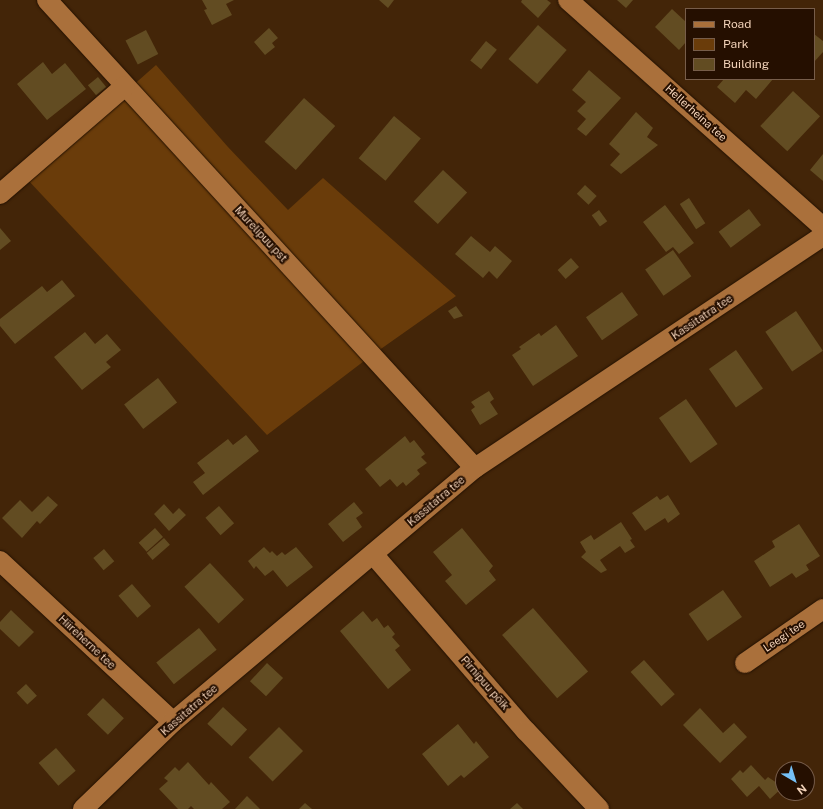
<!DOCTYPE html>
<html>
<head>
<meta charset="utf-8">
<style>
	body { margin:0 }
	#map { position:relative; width:823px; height:809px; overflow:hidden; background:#432508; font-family:"Public Sans",sans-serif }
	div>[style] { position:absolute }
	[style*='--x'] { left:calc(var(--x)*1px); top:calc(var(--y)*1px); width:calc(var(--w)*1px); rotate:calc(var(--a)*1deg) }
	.green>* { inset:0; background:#6a3c0a }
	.building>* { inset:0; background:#624c22; transform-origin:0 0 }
	.roads { filter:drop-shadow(0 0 1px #231102) drop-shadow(0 0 1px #231102) }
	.minor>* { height:20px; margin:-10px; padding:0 10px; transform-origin:10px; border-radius:10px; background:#aa703b }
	span { translate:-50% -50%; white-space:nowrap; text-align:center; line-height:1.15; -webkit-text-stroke:4px #250f00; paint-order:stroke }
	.street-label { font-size:11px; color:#f2d2b8 }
	.legend { position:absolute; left:685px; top:8px; width:130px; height:72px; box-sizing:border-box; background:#250f00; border:1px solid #775d4a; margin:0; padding:5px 7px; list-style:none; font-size:12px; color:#f2d2b8 }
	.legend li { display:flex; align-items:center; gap:8px; height:20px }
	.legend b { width:20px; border:1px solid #775d4a }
	.north { position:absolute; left:775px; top:761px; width:40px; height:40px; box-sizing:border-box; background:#250f00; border:1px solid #775d4a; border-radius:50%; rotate:142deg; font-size:11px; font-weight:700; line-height:16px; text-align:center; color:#f2d2b8 }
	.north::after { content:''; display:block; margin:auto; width:14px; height:18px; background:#75c0f6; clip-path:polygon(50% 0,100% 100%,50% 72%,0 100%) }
</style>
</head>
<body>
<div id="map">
	<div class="green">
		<i style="clip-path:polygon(156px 65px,228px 147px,288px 210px,323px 178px,456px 296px,368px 358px,267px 435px,27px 179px)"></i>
	</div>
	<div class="building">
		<i style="clip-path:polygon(202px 0,234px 0,226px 4px,232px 15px,212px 25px,204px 10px,207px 9px)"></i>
		<i style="clip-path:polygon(379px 0,394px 0,388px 8px)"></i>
		<i style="clip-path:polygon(522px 0,547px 0,551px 3px,538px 18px,521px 2px)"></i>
		<i style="clip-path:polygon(617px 0,633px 0,626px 8px)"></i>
		<i style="clip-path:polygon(672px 9px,686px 22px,686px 42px,679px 50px,655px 27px)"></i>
		<i style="left:538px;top:25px;width:38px;height:45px;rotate:41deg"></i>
		<i style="clip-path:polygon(269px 28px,278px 38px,272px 43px,275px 47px,265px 55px,254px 42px)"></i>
		<i style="left:146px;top:30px;width:27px;height:23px;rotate:63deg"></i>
		<i style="clip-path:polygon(814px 34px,823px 41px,823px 52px,814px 62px)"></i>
		<i style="left:486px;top:41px;width:14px;height:25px;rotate:39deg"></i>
		<i style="clip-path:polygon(43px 62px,52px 74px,65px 63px,86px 89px,47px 120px,17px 84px)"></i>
		<i style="clip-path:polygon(589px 70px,621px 98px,586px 136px,577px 129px,586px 119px,577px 111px,586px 102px,572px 90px)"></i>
		<i style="left:98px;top:77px;width:13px;height:13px;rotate:51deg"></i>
		<i style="clip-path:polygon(724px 79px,773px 79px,756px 99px,746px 90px,735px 103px,717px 87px)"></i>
		<i style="left:793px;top:91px;width:37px;height:48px;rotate:43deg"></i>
		<i style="left:304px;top:98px;width:42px;height:59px;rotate:42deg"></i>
		<i style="clip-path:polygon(636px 112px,653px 128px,647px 137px,658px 145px,621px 174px,610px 165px,620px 154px,609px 144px)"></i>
		<i style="left:394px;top:116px;width:35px;height:55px;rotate:40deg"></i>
		<i style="clip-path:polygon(823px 154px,823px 181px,810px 170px)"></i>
		<i style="left:443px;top:170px;width:33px;height:43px;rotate:43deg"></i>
		<i style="left:585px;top:185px;width:16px;height:12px;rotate:43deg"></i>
		<i style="left:689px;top:198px;width:30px;height:11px;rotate:57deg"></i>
		<i style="clip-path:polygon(665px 205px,694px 243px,679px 254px,673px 247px,666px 252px,643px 222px)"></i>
		<i style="left:749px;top:209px;width:20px;height:38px;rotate:53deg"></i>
		<i style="left:599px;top:210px;width:14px;height:9px;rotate:54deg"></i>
		<i style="clip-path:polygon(0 228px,11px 241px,0 250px)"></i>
		<i style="clip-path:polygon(471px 236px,490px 252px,495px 246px,512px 261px,497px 279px,489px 271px,483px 278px,455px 254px)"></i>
		<i style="left:673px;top:250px;width:32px;height:34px;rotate:55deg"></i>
		<i style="left:571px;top:258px;width:12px;height:18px;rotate:48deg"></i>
		<i style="clip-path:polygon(62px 280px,75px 296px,15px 344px,0 326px,0 319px,42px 286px,47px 292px)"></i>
		<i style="left:622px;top:292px;width:28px;height:44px;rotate:55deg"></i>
		<i style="clip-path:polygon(456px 306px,463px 316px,454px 319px,448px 311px)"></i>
		<i style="left:796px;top:311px;width:48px;height:37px;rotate:56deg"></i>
		<i style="clip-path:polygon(556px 325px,578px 356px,533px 386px,512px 355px,521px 349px,519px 347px,539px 333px,541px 336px)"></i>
		<i style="clip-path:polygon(85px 332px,95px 344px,107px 334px,121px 350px,106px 362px,111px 367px,82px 390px,54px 357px)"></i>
		<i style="left:736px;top:350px;width:47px;height:33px;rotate:55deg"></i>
		<i style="left:158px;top:378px;width:31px;height:43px;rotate:52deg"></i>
		<i style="clip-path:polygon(489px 391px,494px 399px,490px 402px,498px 414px,480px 425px,471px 410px,475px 407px,471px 402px)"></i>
		<i style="left:686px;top:399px;width:55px;height:33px;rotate:55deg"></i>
		<i style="clip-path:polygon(246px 435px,259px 451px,203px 495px,193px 482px,205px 473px,197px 463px,228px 439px,233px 445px)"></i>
		<i style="clip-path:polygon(405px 436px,410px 443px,414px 440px,425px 454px,421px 457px,427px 463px,417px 470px,420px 474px,406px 486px,403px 482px,397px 487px,390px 479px,380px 487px,365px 469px)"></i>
		<i style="clip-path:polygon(668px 495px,680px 514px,668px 523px,665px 518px,645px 531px,632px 513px,657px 496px,660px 500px)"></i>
		<i style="clip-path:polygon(48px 496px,58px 505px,40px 524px,37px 521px,22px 538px,2px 518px,20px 500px,32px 512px)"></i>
		<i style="clip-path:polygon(354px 502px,363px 513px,356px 518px,362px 527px,343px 542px,328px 524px)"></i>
		<i style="clip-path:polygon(164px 504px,173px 514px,179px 508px,186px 515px,169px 531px,154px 514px)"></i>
		<i style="left:219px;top:506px;width:23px;height:18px;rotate:49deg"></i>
		<i style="clip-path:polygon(621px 522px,632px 539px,630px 540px,635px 547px,625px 553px,620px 546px,600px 560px,607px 570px,601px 573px,581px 557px,586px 552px,580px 542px,591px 535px,594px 540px)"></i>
		<i style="clip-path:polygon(799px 524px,820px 556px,806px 565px,809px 570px,796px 578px,792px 573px,770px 587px,754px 561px,775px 547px,772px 541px)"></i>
		<i style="left:155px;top:528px;width:12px;height:22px;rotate:48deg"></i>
		<i style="clip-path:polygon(462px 528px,493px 566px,489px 571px,496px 580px,466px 605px,445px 581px,452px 575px,433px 552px)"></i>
		<i style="left:164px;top:538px;width:9px;height:23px;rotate:49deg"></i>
		<i style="clip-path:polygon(264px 547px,270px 553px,272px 551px,277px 556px,282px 552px,285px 555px,296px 547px,313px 567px,287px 587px,273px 570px,265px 576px,256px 566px,254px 569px,248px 561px)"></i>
		<i style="left:104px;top:549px;width:16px;height:14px;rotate:50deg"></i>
		<i style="left:210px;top:563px;width:50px;height:35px;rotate:47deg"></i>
		<i style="left:132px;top:584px;width:29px;height:18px;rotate:49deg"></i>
		<i style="left:723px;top:590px;width:33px;height:42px;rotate:55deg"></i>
		<i style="left:533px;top:608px;width:84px;height:41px;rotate:49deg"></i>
		<i style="clip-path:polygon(11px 610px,34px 632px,19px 647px,0 629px,0 622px)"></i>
		<i style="clip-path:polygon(363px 611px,372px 622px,377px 618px,384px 628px,388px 625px,395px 634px,392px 637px,400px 646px,395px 650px,411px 670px,388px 689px,340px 631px)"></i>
		<i style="left:199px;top:628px;width:28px;height:55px;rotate:51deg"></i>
		<i style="left:644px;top:660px;width:46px;height:18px;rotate:48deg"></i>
		<i style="left:267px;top:663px;width:22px;height:25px;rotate:43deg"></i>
		<i style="left:26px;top:684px;width:16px;height:13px;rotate:47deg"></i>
		<i style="left:103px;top:698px;width:29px;height:23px;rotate:44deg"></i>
		<i style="left:223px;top:707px;width:33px;height:23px;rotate:43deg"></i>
		<i style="clip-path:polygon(700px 708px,723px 733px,734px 723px,747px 737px,720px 763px,683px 725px)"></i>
		<i style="clip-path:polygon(458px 724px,474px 744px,476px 741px,489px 757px,464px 778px,461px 775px,448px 786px,422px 754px)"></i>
		<i style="left:279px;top:727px;width:34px;height:43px;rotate:45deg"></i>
		<i style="left:56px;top:748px;width:30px;height:23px;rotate:49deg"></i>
		<i style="clip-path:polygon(188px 762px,209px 785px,211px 782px,230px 802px,222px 809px,194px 809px,191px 806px,188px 809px,178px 809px,159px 789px,168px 781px,164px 778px,175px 767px,179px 771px)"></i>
		<i style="clip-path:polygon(751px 765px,765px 780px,768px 777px,783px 787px,770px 799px,759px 786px,747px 797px,731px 779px,740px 770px,743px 773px)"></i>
		<i style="clip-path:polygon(247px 796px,260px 809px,235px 809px)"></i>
		<i style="clip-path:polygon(305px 803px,312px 809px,299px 809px)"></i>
		<i style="clip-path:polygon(517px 803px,523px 809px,510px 809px)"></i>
	</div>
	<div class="roads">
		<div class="minor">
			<i style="--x:47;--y:0;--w:634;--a:47.56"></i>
			<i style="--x:568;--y:0;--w:341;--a:41.7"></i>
			<i style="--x:0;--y:194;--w:165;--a:-40.8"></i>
			<i style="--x:373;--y:554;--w:234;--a:49.2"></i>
			<i style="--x:526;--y:731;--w:107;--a:46.9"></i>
			<i style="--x:0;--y:561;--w:236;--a:42.9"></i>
			<i style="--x:745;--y:663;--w:95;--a:-34.7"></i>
			<i style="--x:83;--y:809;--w:125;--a:-44"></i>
			<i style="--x:173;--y:722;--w:395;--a:-40.1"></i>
			<i style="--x:475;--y:468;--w:418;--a:-33.7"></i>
		</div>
	</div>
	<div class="street-label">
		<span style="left:696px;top:113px;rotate:42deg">Hellerheina tee</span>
		<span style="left:261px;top:234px;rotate:47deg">Murelipuu pst</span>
		<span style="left:702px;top:317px;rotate:-34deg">Kassitatra tee</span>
		<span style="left:436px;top:501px;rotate:-40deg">Kassitatra tee</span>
		<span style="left:784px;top:636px;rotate:-34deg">Leegi tee</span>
		<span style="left:87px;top:642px;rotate:43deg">Hiireherne tee</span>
		<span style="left:485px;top:683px;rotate:49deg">Pirnipuu põik</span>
		<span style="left:189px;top:710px;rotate:-41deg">Kassitatra tee</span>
	</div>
	<ul class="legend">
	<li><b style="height:5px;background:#aa703b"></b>Road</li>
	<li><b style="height:11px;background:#6a3c0a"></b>Park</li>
	<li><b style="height:11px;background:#624c22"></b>Building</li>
	</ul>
	<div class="north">N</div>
</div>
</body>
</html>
